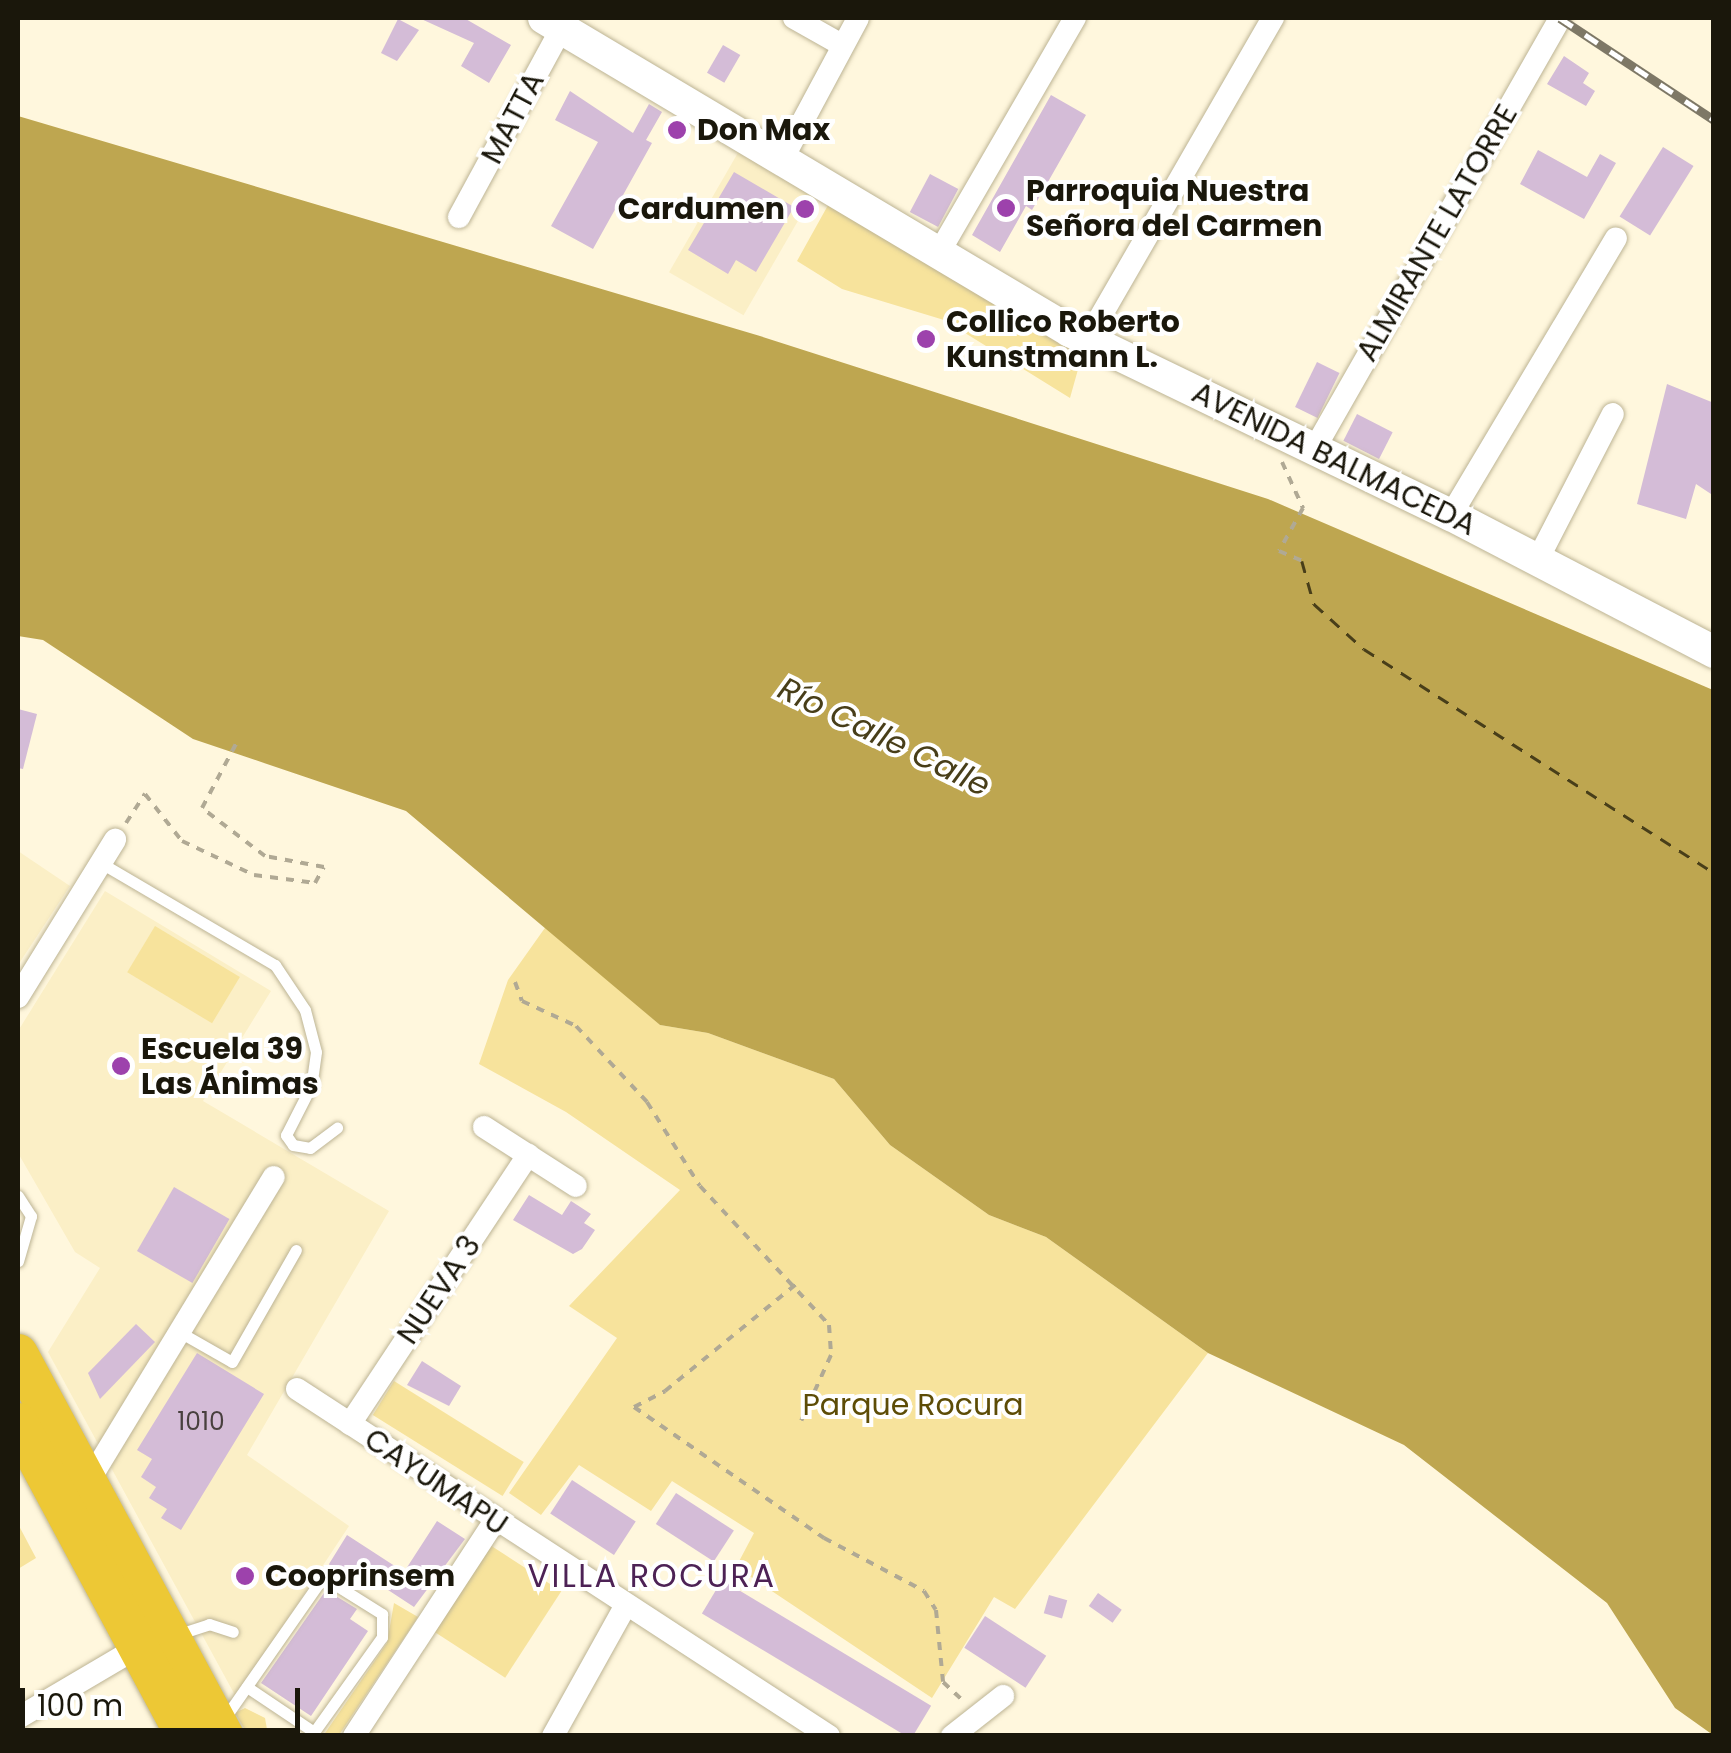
<!DOCTYPE html>
<html>
<head>
<meta charset="utf-8">
<style>
	body { margin:0 }
	#map { position:relative; width:1731px; height:1753px; overflow:hidden; background:#fff7dd; font-family:Poppins,sans-serif }
	div>[style] { position:absolute }
	[style*='--x'] { left:calc(var(--x)*1px); top:calc(var(--y)*1px); width:calc(var(--w)*1px); rotate:calc(var(--a)*1deg) }
	.built>* { inset:0; background:#fbefc6; transform-origin:0 0 }
	.green>* { inset:0; background:#f7e39c; transform-origin:0 0 }
	.water>* { inset:0; background:#bea650 }
	.ferry>* { height:2.5px; margin-top:-1.25px; transform-origin:0; background:repeating-linear-gradient(90deg,#483e19 0 12px,transparent 0 22px) }
	.building>* { inset:0; background:#d4bcd7; transform-origin:0 0 }
	.path>* { height:4px; margin-top:-2px; transform-origin:0; background:repeating-linear-gradient(90deg,#b0a994 0 8px,transparent 0 16px) }
	.roads { filter:drop-shadow(0 0 2px #bdb494) drop-shadow(0 0 2px #bdb494) }
	.lane>* { height:11px; margin:-5.5px; padding:0 5.5px; transform-origin:5.5px; border-radius:5.5px; background:#fff }
	.street>* { height:22px; margin:-11px; padding:0 11px; transform-origin:11px; border-radius:11px; background:#fff }
	.secondary>* { height:32px; margin:-16px; padding:0 16px; transform-origin:16px; border-radius:16px; background:#fff }
	.highway>* { height:40px; margin:-20px; padding:0 20px; transform-origin:20px; border-radius:20px; background:#edc835 }
	.rail>* { height:9px; margin-top:-4.5px; transform-origin:0; background:repeating-linear-gradient(90deg,#fff 0 15px,#7e7866 0 30px); box-sizing:border-box; border-block:2px solid #7e7866 }
	.dots>* { width:28px; height:28px; translate:-50% -50%; box-sizing:border-box; border:5px solid #fff; border-radius:50% }
	span { translate:-50% -50%; white-space:nowrap; text-align:center; line-height:1.15; -webkit-text-stroke:8px #fff; paint-order:stroke }
	.number-label { font-size:25px; color:#48403e }
	.number-label span { -webkit-text-stroke-width:0 }
	.street-label { font-size:30px; color:#1a170b }
	.poi-label { font-size:30px; color:#1a170b; font-weight:700 }
	.left { translate:0 -50%; text-align:left }
	.right { translate:-100% -50%; text-align:right }
	.park-label { font-size:30px; color:#5d4c06 }
	.water-label { font-size:32px; color:#483e19; font-style:italic }
	.neighbourhood-label { font-size:32px; color:#4d2255; letter-spacing:2.5px }
	.frame { position:absolute; inset:0; border:20px solid #1a170b; pointer-events:none }
	.scale { position:absolute; left:20px; top:1688px; width:280px; height:45px; box-sizing:border-box; border:5px solid #1a170b; border-top:0; padding-left:12px; font-size:30px; line-height:35px; white-space:nowrap; color:#1a170b; -webkit-text-stroke:8px #fff; paint-order:stroke }
</style>
</head>
<body>
<div id="map">
	<div class="built">
		<i style="left:739px;top:151px;width:86px;height:140px;rotate:30deg"></i>
		<i style="clip-path:polygon(18px 851px,70px 886px,18px 965px)"></i>
		<i style="clip-path:polygon(105px 891px,271px 991px,203px 1101px,389px 1211px,247px 1455px,349px 1526px,236px 1697px,48px 1352px,100px 1268px,75px 1252px,18px 1153px,18px 1031px)"></i>
	</div>
	<div class="green">
		<i style="clip-path:polygon(832px 198px,1084px 348px,1070px 398px,944px 320px,842px 289px,797px 261px)"></i>
		<i style="clip-path:polygon(547px 925px,660px 1025px,708px 1033px,834px 1079px,890px 1145px,989px 1215px,1046px 1237px,1208px 1353px,1015px 1609px,994px 1597px,932px 1698px,736px 1567px,754px 1533px,672px 1481px,651px 1511px,579px 1465px,541px 1515px,509px 1493px,617px 1338px,569px 1306px,680px 1190px,566px 1112px,479px 1064px,508px 980px)"></i>
		<i style="left:155px;top:926px;width:99px;height:54px;rotate:31deg"></i>
		<i style="left:394px;top:1381px;width:153px;height:40px;rotate:32deg"></i>
		<i style="clip-path:polygon(18px 1524px,36px 1558px,18px 1569px)"></i>
		<i style="left:490px;top:1545px;width:85px;height:103px;rotate:33deg"></i>
		<i style="clip-path:polygon(394px 1603px,418px 1617px,339px 1735px,323px 1736px,387px 1643px)"></i>
		<i style="clip-path:polygon(245px 1708px,265px 1718px,268px 1735px,248px 1735px,235px 1713px)"></i>
	</div>
	<div class="water">
		<i style="clip-path:polygon(18px 116px,760px 336px,1268px 499px,1713px 690px,1713px 1735px,1675px 1708px,1607px 1603px,1404px 1445px,1208px 1353px,1046px 1237px,989px 1215px,890px 1145px,834px 1079px,708px 1033px,660px 1025px,406px 811px,193px 739px,43px 640px,18px 636px)"></i>
	</div>
	<div class="ferry">
		<i style="--x:1302;--y:561;--w:45;--a:74.4"></i>
		<i style="--x:1314;--y:604;--w:67;--a:42"></i>
		<i style="--x:1364;--y:649;--w:416;--a:32.6"></i>
	</div>
	<div class="building">
		<i style="clip-path:polygon(419px 18px,464px 18px,511px 45px,489px 83px,461px 66px,474px 43px)"></i>
		<i style="clip-path:polygon(398px 19px,419px 30px,397px 61px,381px 53px)"></i>
		<i style="left:723px;top:45px;width:20px;height:32px;rotate:30deg"></i>
		<i style="clip-path:polygon(1564px 56px,1589px 73px,1583px 83px,1595px 91px,1586px 106px,1547px 84px)"></i>
		<i style="clip-path:polygon(570px 91px,633px 133px,649px 104px,662px 112px,646px 140px,652px 143px,593px 249px,551px 226px,598px 142px,555px 120px)"></i>
		<i style="clip-path:polygon(1051px 95px,1086px 115px,1032px 210px,1026px 206px,1000px 252px,972px 235px)"></i>
		<i style="left:1663px;top:147px;width:36px;height:82px;rotate:32deg"></i>
		<i style="clip-path:polygon(1538px 150px,1587px 177px,1600px 154px,1616px 163px,1584px 219px,1520px 184px)"></i>
		<i style="clip-path:polygon(734px 172px,794px 207px,756px 272px,736px 260px,728px 274px,688px 250px)"></i>
		<i style="left:930px;top:174px;width:32px;height:43px;rotate:28deg"></i>
		<i style="left:1317px;top:362px;width:25px;height:50px;rotate:26deg"></i>
		<i style="clip-path:polygon(1667px 384px,1714px 403px,1714px 496px,1696px 484px,1686px 519px,1637px 504px)"></i>
		<i style="left:1357px;top:414px;width:40px;height:30px;rotate:27deg"></i>
		<i style="clip-path:polygon(18px 709px,37px 714px,23px 769px,18px 768px)"></i>
		<i style="left:174px;top:1187px;width:64px;height:74px;rotate:30deg"></i>
		<i style="clip-path:polygon(529px 1195px,562px 1215px,571px 1201px,591px 1214px,584px 1223px,595px 1230px,582px 1249px,573px 1254px,513px 1220px)"></i>
		<i style="clip-path:polygon(136px 1324px,155px 1342px,100px 1399px,88px 1373px)"></i>
		<i style="clip-path:polygon(197px 1353px,264px 1394px,181px 1530px,161px 1518px,167px 1509px,149px 1498px,156px 1487px,141px 1477px,152px 1459px,137px 1450px)"></i>
		<i style="clip-path:polygon(422px 1361px,461px 1386px,449px 1406px,407px 1385px)"></i>
		<i style="left:572px;top:1480px;width:76px;height:40px;rotate:33deg"></i>
		<i style="left:676px;top:1493px;width:69px;height:37px;rotate:33deg"></i>
		<i style="clip-path:polygon(437px 1521px,465px 1539px,414px 1607px,356px 1569px,348px 1581px,332px 1571px,329px 1564px,347px 1535px,404px 1572px)"></i>
		<i style="left:722px;top:1580px;width:244px;height:39px;rotate:31deg"></i>
		<i style="clip-path:polygon(326px 1590px,357px 1609px,350px 1619px,368px 1631px,311px 1716px,261px 1683px)"></i>
		<i style="left:1098px;top:1593px;width:29px;height:16px;rotate:35deg"></i>
		<i style="left:1049px;top:1595px;width:19px;height:19px;rotate:16deg"></i>
		<i style="left:985px;top:1616px;width:73px;height:38px;rotate:33deg"></i>
	</div>
	<div class="path">
		<i style="--x:1282;--y:462;--w:51;--a:65.5"></i>
		<i style="--x:1303;--y:508;--w:49;--a:119.2"></i>
		<i style="--x:1279;--y:551;--w:25;--a:23"></i>
		<i style="--x:126;--y:823;--w:35;--a:-57"></i>
		<i style="--x:145;--y:794;--w:60;--a:51.8"></i>
		<i style="--x:182;--y:841;--w:80;--a:25.3"></i>
		<i style="--x:254;--y:875;--w:62;--a:7.5"></i>
		<i style="--x:315;--y:883;--w:18;--a:-61"></i>
		<i style="--x:324;--y:867;--w:60;--a:-169.4"></i>
		<i style="--x:265;--y:856;--w:79;--a:-142.7"></i>
		<i style="--x:202;--y:808;--w:75;--a:-62.1"></i>
		<i style="--x:515;--y:982;--w:20;--a:70"></i>
		<i style="--x:522;--y:1001;--w:60;--a:24.8"></i>
		<i style="--x:576;--y:1026;--w:104;--a:46.9"></i>
		<i style="--x:647;--y:1102;--w:99;--a:57.8"></i>
		<i style="--x:700;--y:1186;--w:190;--a:47.1"></i>
		<i style="--x:829;--y:1325;--w:30;--a:86"></i>
		<i style="--x:831;--y:1355;--w:72;--a:114.4"></i>
		<i style="--x:634;--y:1407;--w:231;--a:34.6"></i>
		<i style="--x:824;--y:1538;--w:113;--a:27.9"></i>
		<i style="--x:924;--y:1591;--w:22;--a:58"></i>
		<i style="--x:936;--y:1610;--w:72;--a:84.4"></i>
		<i style="--x:943;--y:1682;--w:26;--a:43"></i>
		<i style="--x:634;--y:1407;--w:35;--a:-27"></i>
		<i style="--x:665;--y:1391;--w:169;--a:-39.2"></i>
	</div>
	<div class="roads">
		<div class="lane">
			<i style="--x:101;--y:863;--w:202;--a:30.4"></i>
			<i style="--x:275;--y:965;--w:54;--a:56.3"></i>
			<i style="--x:305;--y:1010;--w:43;--a:75.3"></i>
			<i style="--x:316;--y:1052;--w:34;--a:98"></i>
			<i style="--x:311;--y:1086;--w:55;--a:117"></i>
			<i style="--x:286;--y:1135;--w:12;--a:55"></i>
			<i style="--x:293;--y:1145;--w:17;--a:10"></i>
			<i style="--x:310;--y:1148;--w:34;--a:-37"></i>
			<i style="--x:18;--y:1196;--w:24;--a:57"></i>
			<i style="--x:31;--y:1216;--w:47;--a:106.1"></i>
			<i style="--x:183;--y:1334;--w:56;--a:29.7"></i>
			<i style="--x:232;--y:1362;--w:129;--a:-60.3"></i>
			<i style="--x:176;--y:1635;--w:35;--a:-18"></i>
			<i style="--x:209;--y:1624;--w:25;--a:18"></i>
			<i style="--x:224;--y:1719;--w:173;--a:-55.1"></i>
			<i style="--x:323;--y:1577;--w:70;--a:32.1"></i>
			<i style="--x:382;--y:1614;--w:23;--a:90"></i>
			<i style="--x:382;--y:1637;--w:117;--a:125.6"></i>
			<i style="--x:314;--y:1732;--w:81;--a:-146.1"></i>
		</div>
		<div class="street">
			<i style="--x:794;--y:18;--w:55;--a:29.4"></i>
			<i style="--x:782;--y:160;--w:161;--a:-61.8"></i>
			<i style="--x:459;--y:217;--w:226;--a:-61.5"></i>
			<i style="--x:937;--y:256;--w:275;--a:-59.9"></i>
			<i style="--x:1087;--y:340;--w:372;--a:-60"></i>
			<i style="--x:1315;--y:448;--w:495;--a:-60.3"></i>
			<i style="--x:1451;--y:515;--w:322;--a:-59.2"></i>
			<i style="--x:1538;--y:559;--w:163;--a:-62.7"></i>
			<i style="--x:18;--y:997;--w:185;--a:-58.3"></i>
			<i style="--x:484;--y:1127;--w:109;--a:32.7"></i>
			<i style="--x:297;--y:1389;--w:635;--a:33.11"></i>
			<i style="--x:350;--y:1424;--w:323;--a:-56.5"></i>
			<i style="--x:84;--y:1489;--w:365;--a:-58.7"></i>
			<i style="--x:18;--y:1718;--w:138;--a:-30.5"></i>
			<i style="--x:354;--y:1736;--w:256;--a:-56.8"></i>
			<i style="--x:553;--y:1736;--w:150;--a:-60.9"></i>
			<i style="--x:952;--y:1736;--w:65;--a:-38.1"></i>
		</div>
		<div class="secondary">
			<i style="--x:544;--y:18;--w:612;--a:30.76"></i>
			<i style="--x:1070;--y:331;--w:423;--a:25.8"></i>
			<i style="--x:1451;--y:515;--w:297;--a:27.5"></i>
		</div>
		<div class="highway">
			<i style="--x:18;--y:1354;--w:434;--a:61.7"></i>
			<i style="--x:18;--y:1423;--w:355;--a:61.8"></i>
		</div>
	</div>
	<div class="rail">
		<i style="--x:1560;--y:18;--w:185;--a:33.5"></i>
	</div>
	<div class="dots">
		<i style="left:677px;top:130px;background:#9d42ac"></i>
		<i style="left:1006px;top:208px;background:#9d42ac"></i>
		<i style="left:805px;top:209px;background:#9d42ac"></i>
		<i style="left:926px;top:339px;background:#9d42ac"></i>
		<i style="left:121px;top:1066px;background:#9d42ac"></i>
		<i style="left:245px;top:1576px;background:#9d42ac"></i>
	</div>
	<div class="number-label">
		<span style="left:201px;top:1422px">1010</span>
	</div>
	<div class="street-label">
		<span style="left:513px;top:118px;rotate:-62deg">MATTA</span>
		<span style="left:1437px;top:233px;rotate:-60deg">ALMIRANTE LATORRE</span>
		<span style="left:1334px;top:459px;rotate:26deg">AVENIDA BALMACEDA</span>
		<span style="left:439px;top:1290px;rotate:-56deg">NUEVA 3</span>
		<span style="left:436px;top:1482px;rotate:34deg">CAYUMAPU</span>
	</div>
	<div class="poi-label">
		<span class="left" style="left:697px;top:130px">Don Max</span>
		<span class="left" style="left:1026px;top:208px">Parroquia Nuestra<br>Señora del Carmen</span>
		<span class="right" style="left:785px;top:209px">Cardumen</span>
		<span class="left" style="left:946px;top:339px">Collico Roberto<br>Kunstmann L.</span>
		<span class="left" style="left:141px;top:1066px">Escuela 39<br>Las Ánimas</span>
		<span class="left" style="left:265px;top:1576px">Cooprinsem</span>
	</div>
	<div class="park-label">
		<span style="left:913px;top:1405px">Parque Rocura</span>
	</div>
	<div class="water-label">
		<span style="left:884px;top:737px;rotate:26deg">Río Calle Calle</span>
	</div>
	<div class="neighbourhood-label">
		<span style="left:652px;top:1576px">VILLA ROCURA</span>
	</div>
	<div class="frame"></div>
	<div class="scale">100 m</div>
</div>
</body>
</html>
